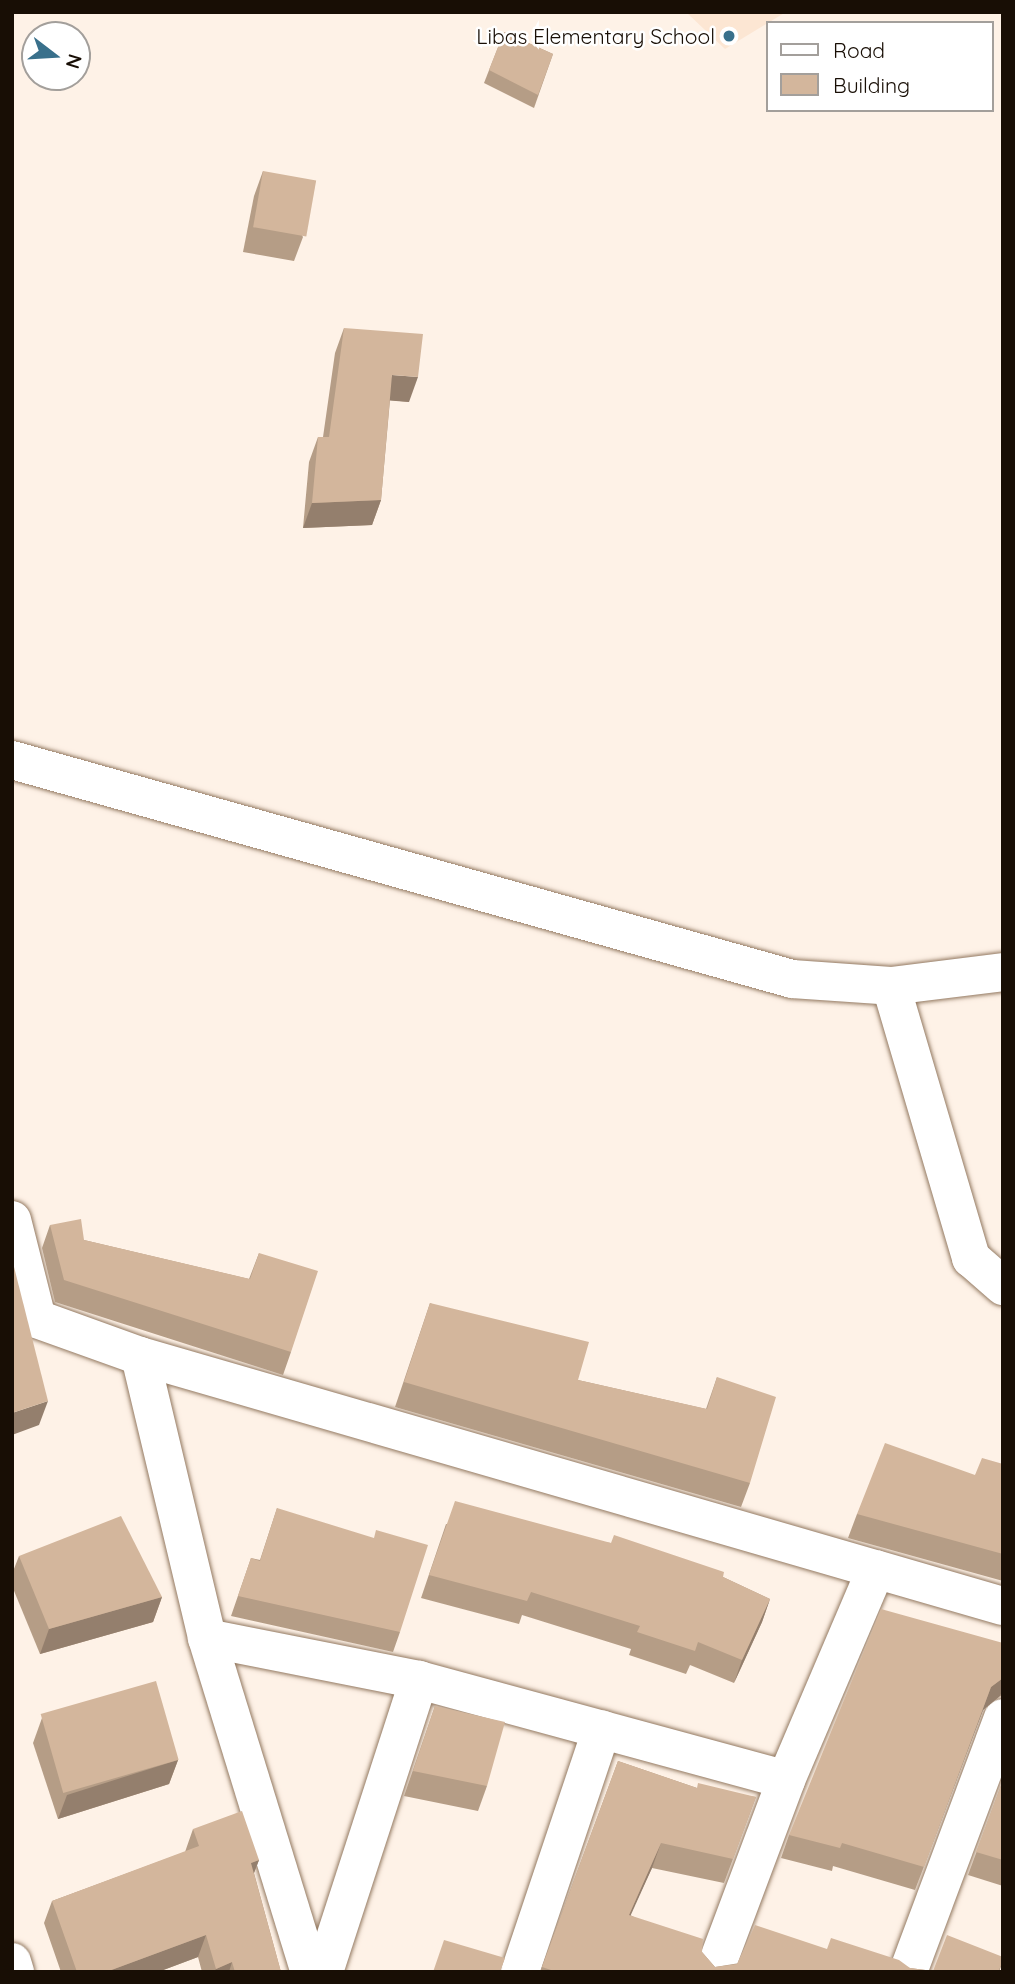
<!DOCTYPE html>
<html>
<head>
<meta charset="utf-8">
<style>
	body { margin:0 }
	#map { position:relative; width:1015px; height:1984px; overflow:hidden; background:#fef2e7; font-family:Quicksand,sans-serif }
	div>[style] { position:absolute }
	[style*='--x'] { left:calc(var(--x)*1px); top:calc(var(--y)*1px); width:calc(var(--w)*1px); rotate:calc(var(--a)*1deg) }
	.built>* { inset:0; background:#fce6d3 }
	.roads { filter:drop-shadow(0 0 2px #937961) drop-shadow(0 0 2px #937961) }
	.minor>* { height:38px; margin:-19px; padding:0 19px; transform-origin:19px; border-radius:19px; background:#fff }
	.tertiary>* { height:38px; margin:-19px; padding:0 19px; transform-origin:19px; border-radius:19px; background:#fff }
	.wall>* { inset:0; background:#b59d86 }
	.shaded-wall>* { inset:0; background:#947f6d }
	.building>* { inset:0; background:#d3b69c; transform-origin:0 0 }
	.dots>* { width:19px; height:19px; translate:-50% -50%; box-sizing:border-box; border:4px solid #fff; border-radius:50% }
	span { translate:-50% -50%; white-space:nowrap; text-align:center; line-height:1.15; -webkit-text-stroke:5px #fff; paint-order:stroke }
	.poi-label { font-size:21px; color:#180e05 }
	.right { translate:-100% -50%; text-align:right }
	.frame { position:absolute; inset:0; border:14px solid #180e05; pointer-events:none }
	.legend { position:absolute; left:766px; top:21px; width:228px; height:91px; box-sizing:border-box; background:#fff; border:2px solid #a39f9b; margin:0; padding:9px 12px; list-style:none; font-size:21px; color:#180e05 }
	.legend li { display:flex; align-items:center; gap:14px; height:35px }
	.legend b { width:35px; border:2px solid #a39f9b }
	.north { position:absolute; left:21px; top:21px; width:70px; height:70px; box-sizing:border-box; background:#fff; border:2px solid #a39f9b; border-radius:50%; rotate:107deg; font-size:19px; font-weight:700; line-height:28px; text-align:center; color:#180e05 }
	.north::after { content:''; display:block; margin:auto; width:24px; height:32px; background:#39708b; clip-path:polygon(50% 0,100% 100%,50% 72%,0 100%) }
</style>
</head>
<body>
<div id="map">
	<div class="built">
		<i style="clip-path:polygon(686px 12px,786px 12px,725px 49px)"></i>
	</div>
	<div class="roads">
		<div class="minor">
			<i style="--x:891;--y:986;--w:284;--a:73.6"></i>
			<i style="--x:971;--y:1258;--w:43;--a:41.2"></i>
			<i style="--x:12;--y:1220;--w:102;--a:75.8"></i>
			<i style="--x:37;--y:1319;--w:109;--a:19.8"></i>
			<i style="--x:140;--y:1356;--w:898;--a:16.16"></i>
			<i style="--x:140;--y:1356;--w:290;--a:76.6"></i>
			<i style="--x:207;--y:1638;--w:350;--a:72.9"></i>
			<i style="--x:207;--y:1638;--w:216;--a:11.2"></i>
			<i style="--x:419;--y:1680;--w:380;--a:15.2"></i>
			<i style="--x:12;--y:1962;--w:10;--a:73"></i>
			<i style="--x:324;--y:1972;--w:307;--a:-72"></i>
			<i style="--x:520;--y:1972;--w:256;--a:-71.4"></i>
			<i style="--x:714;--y:1972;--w:205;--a:-69.4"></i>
			<i style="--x:786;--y:1780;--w:229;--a:-66.9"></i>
			<i style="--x:908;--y:1972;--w:271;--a:-69.5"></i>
		</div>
		<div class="tertiary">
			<i style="--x:12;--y:760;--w:810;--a:15.68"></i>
			<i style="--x:792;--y:979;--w:99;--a:4"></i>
			<i style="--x:891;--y:986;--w:113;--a:-7.1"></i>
		</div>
	</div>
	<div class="wall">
		<i style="clip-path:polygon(504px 32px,553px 54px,534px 108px,484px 83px)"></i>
		<i style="clip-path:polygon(263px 171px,303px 237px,294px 261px,243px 252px,254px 196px)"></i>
		<i style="clip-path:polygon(344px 328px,409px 402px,390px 400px,381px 500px,372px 525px,303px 528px,309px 462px,318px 437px,323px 437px,335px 353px)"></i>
		<i style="clip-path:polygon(50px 1225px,84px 1240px,249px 1279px,259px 1253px,291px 1352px,283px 1375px,55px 1302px,42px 1248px)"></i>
		<i style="clip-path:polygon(430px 1303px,578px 1380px,706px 1409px,717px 1377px,750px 1483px,741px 1507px,395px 1407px)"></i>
		<i style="clip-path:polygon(1003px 1464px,1003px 1581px,848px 1538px,857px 1514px,975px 1475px)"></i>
		<i style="clip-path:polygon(277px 1508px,400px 1632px,393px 1652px,231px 1616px,251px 1558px,260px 1560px)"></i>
		<i style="clip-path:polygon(446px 1524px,611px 1543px,723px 1577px,770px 1599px,762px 1622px,734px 1683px,690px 1665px,686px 1674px,629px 1655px,631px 1649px,522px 1615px,519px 1624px,421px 1598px)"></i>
		<i style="clip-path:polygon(19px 1556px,162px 1597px,153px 1622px,40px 1654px,12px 1586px,12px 1574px)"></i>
		<i style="clip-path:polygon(1003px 1643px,1003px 1698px,1000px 1696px,983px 1710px,915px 1890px,833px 1866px,832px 1871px,781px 1858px,789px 1835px)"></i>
		<i style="clip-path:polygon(435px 1706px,487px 1786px,478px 1811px,404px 1796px)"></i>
		<i style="clip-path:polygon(42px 1718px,178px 1760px,169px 1784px,58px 1819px,33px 1743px)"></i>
		<i style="clip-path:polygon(618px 1761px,697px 1788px,756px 1797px,724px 1883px,652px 1868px,630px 1915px,702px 1952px,715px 1967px,826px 1949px,910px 1968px,933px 1971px,1003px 1961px,999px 1972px,540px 1972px)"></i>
		<i style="clip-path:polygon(1003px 1780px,1003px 1886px,968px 1875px)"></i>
		<i style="clip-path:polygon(193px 1829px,259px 1860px,254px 1873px,281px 1972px,202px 1972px,198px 1957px,158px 1972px,61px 1972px,44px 1923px,52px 1901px,185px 1852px)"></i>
	</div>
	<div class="shaded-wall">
		<i style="clip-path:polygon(392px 375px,418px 377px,409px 402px,383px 400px)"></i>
		<i style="clip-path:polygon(381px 500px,372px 525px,303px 528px,312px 503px)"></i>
		<i style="clip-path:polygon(48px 1401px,39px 1425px,12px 1435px,12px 1413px)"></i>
		<i style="clip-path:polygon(162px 1597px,153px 1622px,40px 1654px,49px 1629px)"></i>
		<i style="clip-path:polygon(770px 1599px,762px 1622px,734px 1683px,742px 1660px)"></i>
		<i style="clip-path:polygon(1003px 1678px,1003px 1689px,1000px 1696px,983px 1710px,915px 1890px,991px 1687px)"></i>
		<i style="clip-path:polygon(178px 1760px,169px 1784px,58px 1819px,67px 1795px)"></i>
		<i style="clip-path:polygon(661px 1843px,652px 1868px,620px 1939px,629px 1915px)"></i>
		<i style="clip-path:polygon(259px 1860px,250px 1883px,251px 1863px)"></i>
		<i style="clip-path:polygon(206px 1935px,198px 1957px,158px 1972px,106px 1972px)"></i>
		<i style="clip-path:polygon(232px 1962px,229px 1972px,214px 1972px,216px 1969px)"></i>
	</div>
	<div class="building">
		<i style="clip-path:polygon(504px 32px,553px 54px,538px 95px,489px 70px)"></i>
		<i style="left:263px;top:171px;width:54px;height:57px;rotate:10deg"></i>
		<i style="clip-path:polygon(344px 328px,423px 334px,418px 377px,392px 375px,381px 500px,312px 503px,318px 437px,329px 437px)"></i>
		<i style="clip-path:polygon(81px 1219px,84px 1240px,250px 1279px,259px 1253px,318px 1271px,291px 1352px,64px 1280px,50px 1225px)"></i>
		<i style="clip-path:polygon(12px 1259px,48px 1401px,12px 1413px)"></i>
		<i style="clip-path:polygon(430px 1303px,589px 1342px,578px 1380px,707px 1409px,717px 1377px,776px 1397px,750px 1483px,404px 1382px)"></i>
		<i style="clip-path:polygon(885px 1443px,975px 1475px,982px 1458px,1003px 1464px,1003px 1554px,857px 1514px)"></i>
		<i style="clip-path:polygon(455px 1501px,611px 1543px,614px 1535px,724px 1572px,723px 1577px,770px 1599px,742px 1660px,698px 1642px,695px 1651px,637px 1632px,640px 1626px,531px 1592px,527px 1601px,429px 1575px)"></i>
		<i style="clip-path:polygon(277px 1508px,374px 1538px,376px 1530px,428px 1545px,400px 1632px,238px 1596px,251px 1558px,260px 1561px)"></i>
		<i style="clip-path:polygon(121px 1516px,162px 1597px,49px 1629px,19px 1556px)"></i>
		<i style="clip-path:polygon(881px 1609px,1003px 1643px,1003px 1678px,991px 1687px,924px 1867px,842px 1843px,840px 1848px,789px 1835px)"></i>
		<i style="left:156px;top:1681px;width:82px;height:120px;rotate:74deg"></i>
		<i style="clip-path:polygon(435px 1706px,505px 1722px,487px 1786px,413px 1771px)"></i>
		<i style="clip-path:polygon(618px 1761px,697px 1788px,698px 1783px,756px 1797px,733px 1859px,661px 1843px,629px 1915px,703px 1939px,702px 1952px,715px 1967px,737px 1964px,755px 1925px,827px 1949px,831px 1938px,899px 1960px,910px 1968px,933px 1971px,947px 1935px,1003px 1957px,1003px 1961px,998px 1972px,557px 1972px,542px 1967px)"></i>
		<i style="clip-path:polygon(1003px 1780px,1003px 1860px,976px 1852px)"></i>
		<i style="clip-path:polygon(242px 1811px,259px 1860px,251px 1863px,281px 1972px,235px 1972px,232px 1962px,216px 1969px,206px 1935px,106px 1972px,77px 1972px,52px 1901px,199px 1846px,193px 1829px)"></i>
		<i style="clip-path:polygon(444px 1940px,505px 1958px,500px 1972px,433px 1972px)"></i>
	</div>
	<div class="dots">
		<i style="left:729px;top:36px;background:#39708b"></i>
	</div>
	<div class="poi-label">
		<span class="right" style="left:715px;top:36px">Libas Elementary School</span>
	</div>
	<div class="frame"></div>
	<ul class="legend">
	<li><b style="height:9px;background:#fff"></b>Road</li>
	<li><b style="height:19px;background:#d3b69c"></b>Building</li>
	</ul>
	<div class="north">N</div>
</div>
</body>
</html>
